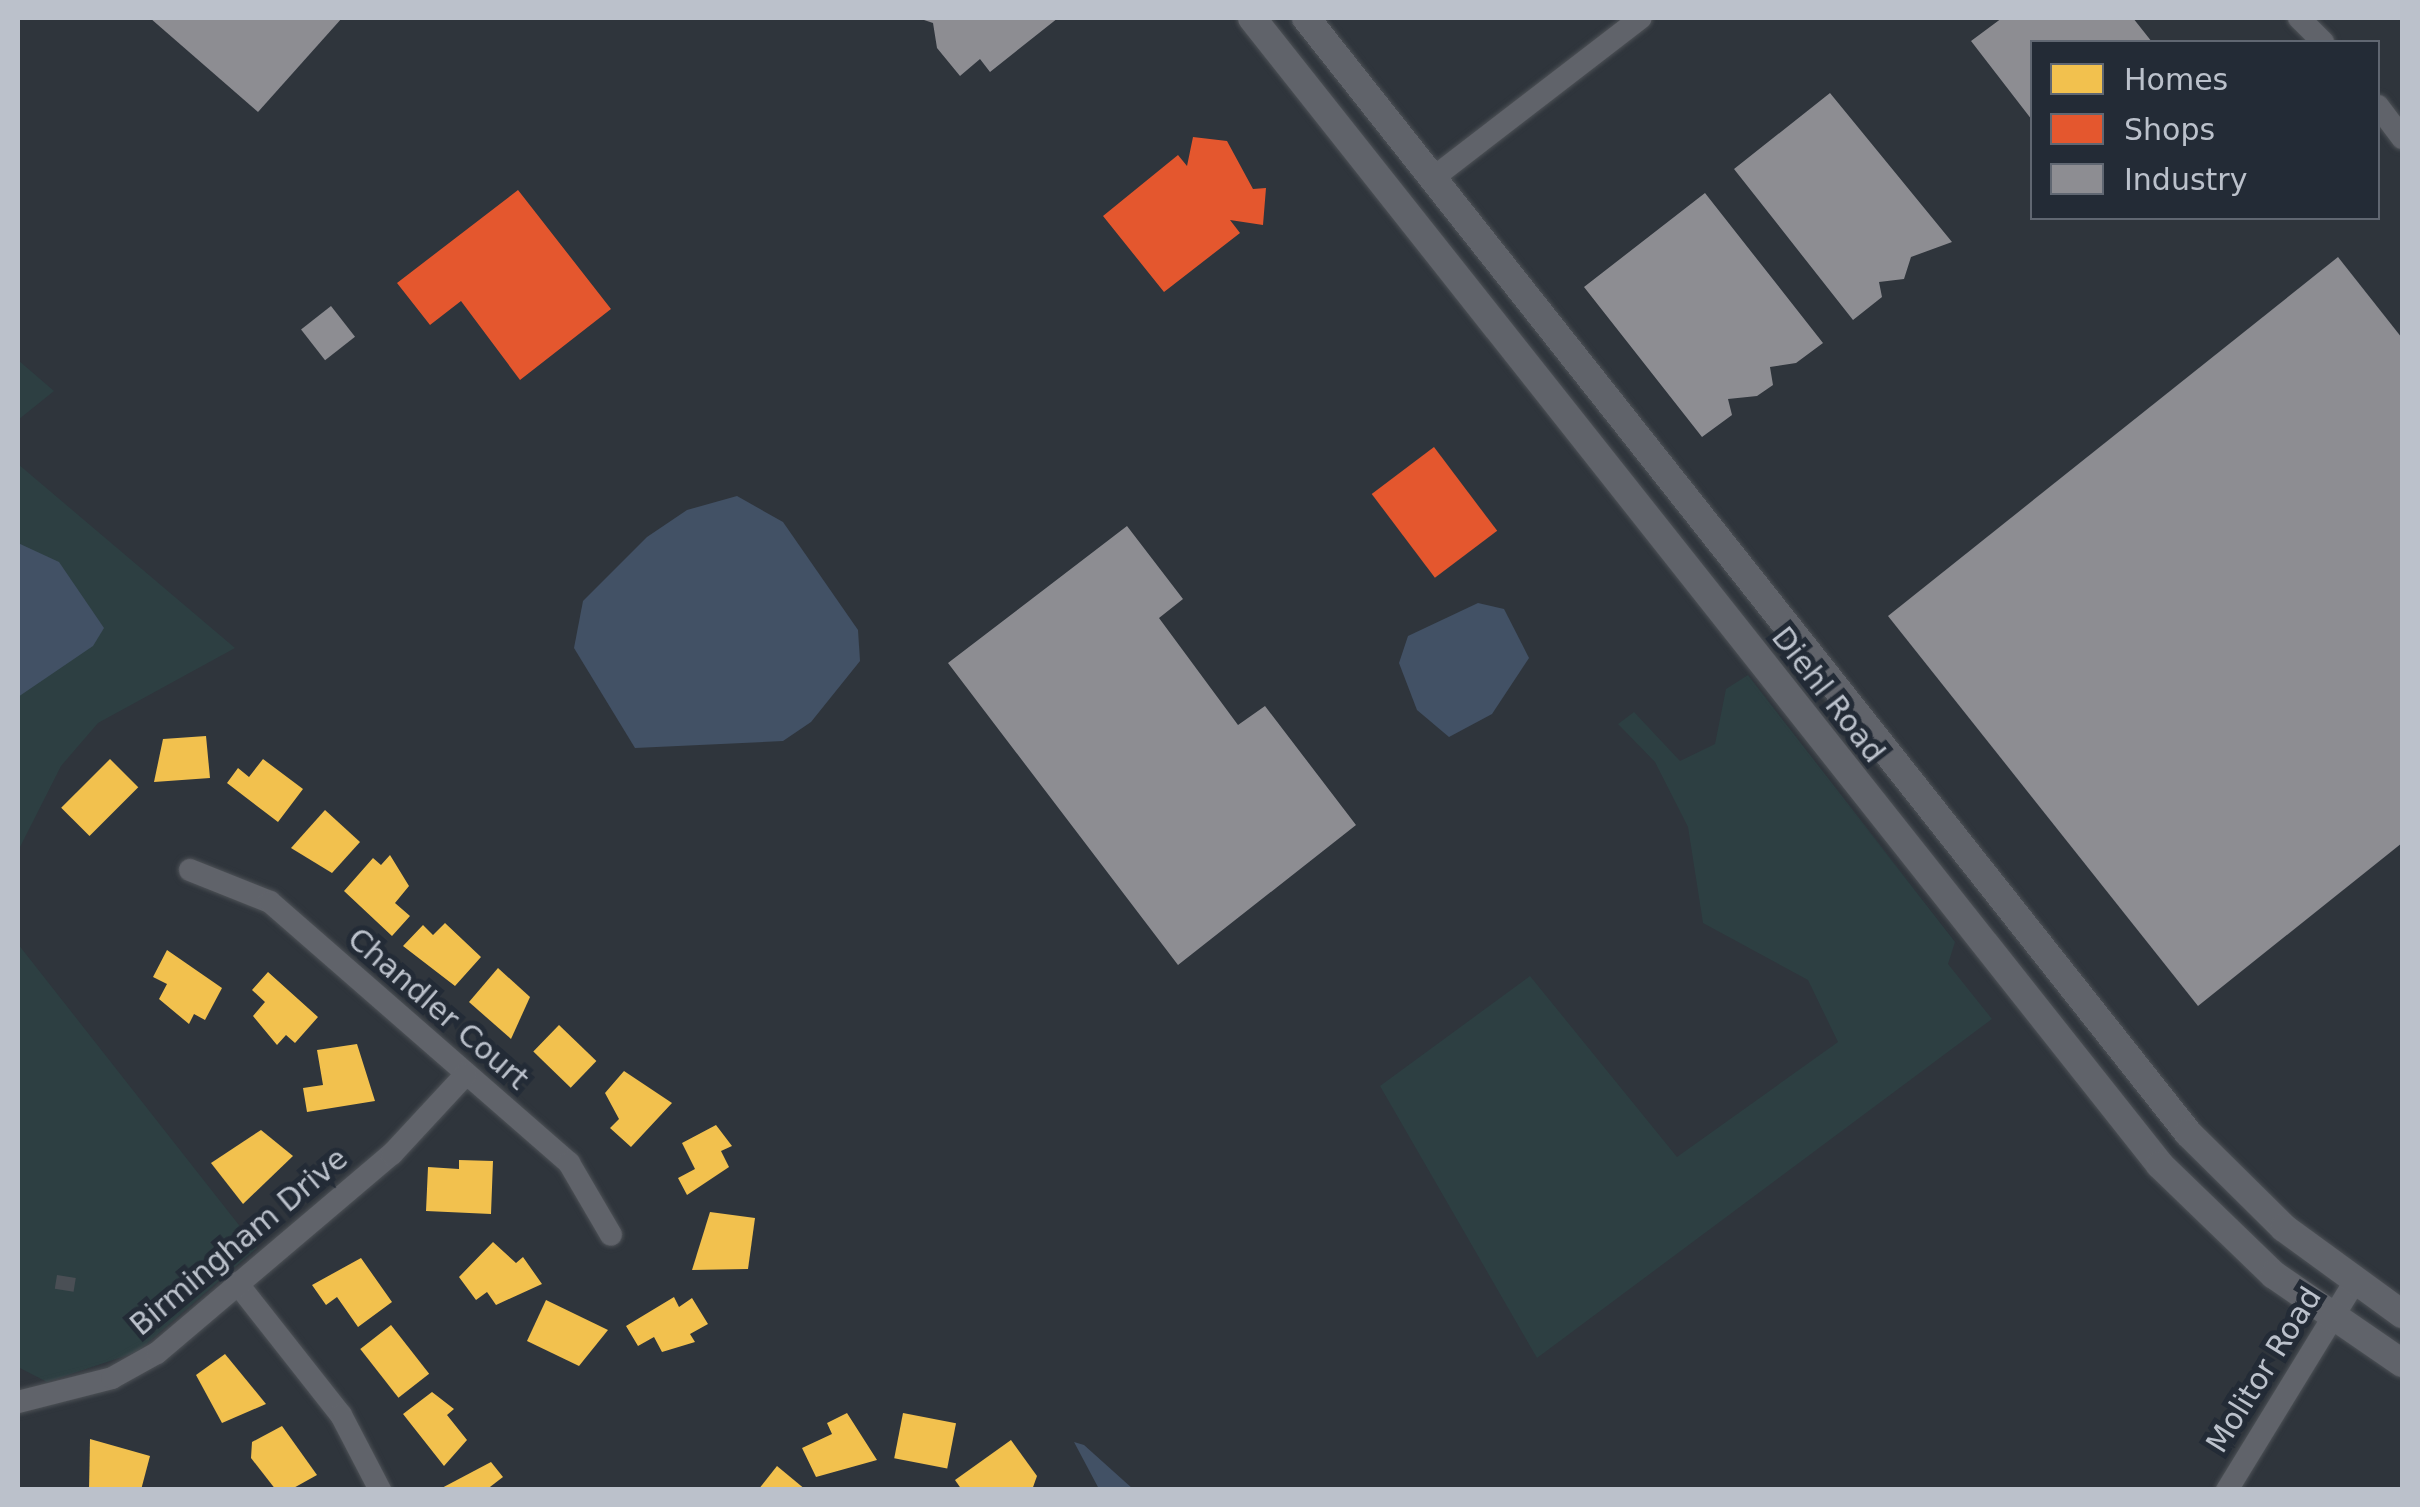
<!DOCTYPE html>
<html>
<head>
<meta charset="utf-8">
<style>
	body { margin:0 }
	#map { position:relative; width:2420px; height:1507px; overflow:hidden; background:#2f353c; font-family:"DejaVu Sans",sans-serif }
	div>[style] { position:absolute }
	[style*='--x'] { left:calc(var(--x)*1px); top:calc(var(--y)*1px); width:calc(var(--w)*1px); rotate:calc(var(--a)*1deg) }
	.green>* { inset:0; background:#2d3f42 }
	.water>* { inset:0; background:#425165 }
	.homes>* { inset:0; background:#f2c14e; transform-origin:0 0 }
	.shops>* { inset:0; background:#e4572e; transform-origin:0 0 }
	.industry>* { inset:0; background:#8d8d92; transform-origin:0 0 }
	.building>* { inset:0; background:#4a4f55; transform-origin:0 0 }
	.roads { filter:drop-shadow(0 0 2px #4d5156) drop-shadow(0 0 2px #4d5156) }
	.minor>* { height:22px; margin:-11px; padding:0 11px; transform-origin:11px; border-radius:11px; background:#60636a }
	.tertiary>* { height:28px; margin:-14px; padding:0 14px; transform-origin:14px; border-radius:14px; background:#60636a }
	span { translate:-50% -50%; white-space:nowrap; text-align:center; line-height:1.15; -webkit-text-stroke:10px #232b36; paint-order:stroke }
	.street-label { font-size:30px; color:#bbc1cb }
	.frame { position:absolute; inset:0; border:20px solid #bbc1cb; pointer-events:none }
	.legend { position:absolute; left:2030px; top:40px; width:350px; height:180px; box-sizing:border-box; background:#232b36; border:2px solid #606772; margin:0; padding:12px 18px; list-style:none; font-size:30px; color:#bbc1cb }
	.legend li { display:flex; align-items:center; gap:20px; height:50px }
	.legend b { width:50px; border:2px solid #606772 }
</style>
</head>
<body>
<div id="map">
	<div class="green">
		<i style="clip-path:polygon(18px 360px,54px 391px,18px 420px)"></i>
		<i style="clip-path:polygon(18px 464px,235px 648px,98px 723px,61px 766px,18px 851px)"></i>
		<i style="clip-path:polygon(1748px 675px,1955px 942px,1948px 964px,1992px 1019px,1537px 1358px,1380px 1086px,1530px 976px,1677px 1157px,1838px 1042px,1808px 980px,1703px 923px,1688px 827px,1655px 762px,1618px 724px,1634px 712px,1680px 761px,1715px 744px,1726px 689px)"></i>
		<i style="clip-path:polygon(18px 944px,257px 1248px,137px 1352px,47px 1382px,18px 1367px)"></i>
	</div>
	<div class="water">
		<i style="clip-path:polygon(737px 496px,783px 522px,858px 630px,860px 661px,811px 722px,783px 741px,635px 748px,574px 648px,583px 601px,647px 537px,687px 510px)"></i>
		<i style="clip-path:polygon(18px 543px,59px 562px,104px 628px,93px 646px,18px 697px)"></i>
		<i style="clip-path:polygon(1478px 603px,1504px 609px,1529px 658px,1492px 714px,1449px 737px,1417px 710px,1399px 663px,1408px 636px)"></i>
		<i style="clip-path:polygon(1074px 1442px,1084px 1445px,1133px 1489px,1099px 1489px)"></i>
	</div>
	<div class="homes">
		<i style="clip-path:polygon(206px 736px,210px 778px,154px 782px,163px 739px)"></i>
		<i style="left:110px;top:759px;width:40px;height:69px;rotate:45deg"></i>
		<i style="clip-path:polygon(263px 759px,303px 789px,278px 822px,227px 783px,238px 768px,249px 777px)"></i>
		<i style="clip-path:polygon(325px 810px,360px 842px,332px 873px,291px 848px)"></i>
		<i style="clip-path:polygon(390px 855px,409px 886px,395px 903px,410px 916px,392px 936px,344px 891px,373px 858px,381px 865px)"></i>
		<i style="clip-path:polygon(445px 923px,481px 957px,455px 986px,403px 946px,423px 925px,433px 935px)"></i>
		<i style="clip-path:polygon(167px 950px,222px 988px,205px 1020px,194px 1014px,189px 1024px,159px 999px,167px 984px,153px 977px)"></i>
		<i style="clip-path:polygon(498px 968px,530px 997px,511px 1039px,469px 1002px)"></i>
		<i style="clip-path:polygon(268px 972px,318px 1017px,295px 1043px,286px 1035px,277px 1045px,253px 1016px,265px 1002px,252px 990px)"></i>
		<i style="left:559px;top:1025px;width:52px;height:37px;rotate:44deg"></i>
		<i style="clip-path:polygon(357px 1044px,375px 1101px,307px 1112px,303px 1088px,323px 1085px,317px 1050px)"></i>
		<i style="clip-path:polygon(624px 1071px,672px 1103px,631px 1147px,610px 1128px,619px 1119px,605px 1093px)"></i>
		<i style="clip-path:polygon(716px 1125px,732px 1146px,721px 1151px,729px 1167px,687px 1195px,678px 1178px,695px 1169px,682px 1143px)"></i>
		<i style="clip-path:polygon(261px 1130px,293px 1156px,243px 1204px,211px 1163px)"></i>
		<i style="clip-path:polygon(459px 1160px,493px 1161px,491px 1214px,426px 1211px,428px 1167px,459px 1169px)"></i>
		<i style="clip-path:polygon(710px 1212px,755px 1218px,748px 1269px,692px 1270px)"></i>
		<i style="clip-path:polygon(493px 1242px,516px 1263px,523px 1257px,542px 1284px,496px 1305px,487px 1292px,476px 1300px,459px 1277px)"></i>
		<i style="clip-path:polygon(361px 1258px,392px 1302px,358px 1327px,337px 1297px,326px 1305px,312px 1285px)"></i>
		<i style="clip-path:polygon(674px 1297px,679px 1307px,692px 1298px,708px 1324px,690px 1334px,695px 1342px,662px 1352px,654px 1337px,638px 1346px,626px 1326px)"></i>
		<i style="clip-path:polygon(546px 1300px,608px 1330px,579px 1366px,527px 1341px)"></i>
		<i style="left:391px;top:1325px;width:62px;height:39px;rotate:52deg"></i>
		<i style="clip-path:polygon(225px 1354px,266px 1404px,222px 1423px,196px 1375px)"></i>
		<i style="clip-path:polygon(432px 1392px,454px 1409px,447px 1415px,467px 1440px,444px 1466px,403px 1414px)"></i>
		<i style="clip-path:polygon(847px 1413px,877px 1460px,816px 1477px,802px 1448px,832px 1434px,827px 1423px)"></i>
		<i style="left:903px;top:1413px;width:54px;height:46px;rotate:11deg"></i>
		<i style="clip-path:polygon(282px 1426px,317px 1475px,290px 1490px,276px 1490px,251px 1458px,252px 1442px)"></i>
		<i style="clip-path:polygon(90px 1439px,150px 1456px,141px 1490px,89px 1490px)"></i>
		<i style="clip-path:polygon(1011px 1440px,1037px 1476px,1032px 1490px,962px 1490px,955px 1480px)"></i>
		<i style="clip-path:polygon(491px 1462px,503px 1477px,486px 1490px,438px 1490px)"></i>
		<i style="clip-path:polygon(777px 1466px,806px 1490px,758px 1490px)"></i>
	</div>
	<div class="shops">
		<i style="clip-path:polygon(1193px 137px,1227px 141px,1253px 189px,1266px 188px,1263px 225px,1230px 220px,1240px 233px,1164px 292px,1103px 216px,1178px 155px,1187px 166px)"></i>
		<i style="clip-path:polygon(518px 190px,611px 309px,520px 380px,461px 301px,430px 325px,397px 283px)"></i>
		<i style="left:1434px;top:447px;width:105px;height:78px;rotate:53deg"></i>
	</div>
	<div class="industry">
		<i style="clip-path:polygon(150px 18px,342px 18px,258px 112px)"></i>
		<i style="clip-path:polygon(918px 18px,1058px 18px,990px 72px,980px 59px,960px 76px,937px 48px,933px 23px)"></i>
		<i style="clip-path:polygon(2002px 18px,2133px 18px,2152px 42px,2032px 42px,2032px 120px,1971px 41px)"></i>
		<i style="clip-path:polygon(1830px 93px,1952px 242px,1911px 257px,1904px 279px,1879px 282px,1882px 297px,1853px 320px,1734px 169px)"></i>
		<i style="clip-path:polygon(1705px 193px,1823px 343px,1796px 363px,1770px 367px,1773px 385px,1757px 396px,1728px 399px,1732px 415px,1702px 437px,1584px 287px)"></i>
		<i style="clip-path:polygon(2338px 257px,2402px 338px,2402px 843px,2198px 1006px,1888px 616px)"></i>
		<i style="left:331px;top:306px;width:39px;height:38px;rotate:52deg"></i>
		<i style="clip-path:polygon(1127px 526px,1183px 599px,1159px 618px,1238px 725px,1265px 706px,1356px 825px,1178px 965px,948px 663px)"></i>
	</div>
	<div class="building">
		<i style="left:57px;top:1275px;width:19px;height:14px;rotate:9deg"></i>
	</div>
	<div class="roads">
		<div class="minor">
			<i style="--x:2299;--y:18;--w:34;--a:45"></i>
			<i style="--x:2378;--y:106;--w:40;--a:53"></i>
			<i style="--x:1433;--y:178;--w:262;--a:-37.6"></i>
			<i style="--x:190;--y:870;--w:86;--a:21.8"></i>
			<i style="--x:270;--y:902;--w:397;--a:41.1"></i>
			<i style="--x:569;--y:1163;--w:83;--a:59.7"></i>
			<i style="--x:237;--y:1283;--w:168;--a:51.8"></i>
			<i style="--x:341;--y:1415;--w:85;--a:62.5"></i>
			<i style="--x:18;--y:1402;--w:97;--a:-14.3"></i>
			<i style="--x:112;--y:1378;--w:51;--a:-29.1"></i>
			<i style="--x:157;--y:1353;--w:308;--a:-40.3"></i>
			<i style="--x:392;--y:1154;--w:109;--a:-47.2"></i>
			<i style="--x:2227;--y:1490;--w:243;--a:-58.5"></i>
		</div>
		<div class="tertiary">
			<i style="--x:1252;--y:18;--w:1463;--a:51.63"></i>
			<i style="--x:2160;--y:1165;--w:158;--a:44"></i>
			<i style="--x:2274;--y:1275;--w:155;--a:34.5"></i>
			<i style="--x:1306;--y:18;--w:1422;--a:51.65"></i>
			<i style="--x:2188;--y:1133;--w:135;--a:44.7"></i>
			<i style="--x:2284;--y:1228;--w:146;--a:36.1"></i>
		</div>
	</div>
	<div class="street-label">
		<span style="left:1828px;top:695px;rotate:52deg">Diehl Road</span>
		<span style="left:438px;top:1009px;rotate:41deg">Chandler Court</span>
		<span style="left:239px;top:1242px;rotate:-40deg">Birmingham Drive</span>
		<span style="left:2264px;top:1370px;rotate:-58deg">Molitor Road</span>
	</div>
	<div class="frame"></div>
	<ul class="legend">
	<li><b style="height:28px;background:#f2c14e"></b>Homes</li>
	<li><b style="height:28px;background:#e4572e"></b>Shops</li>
	<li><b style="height:28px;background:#8d8d92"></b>Industry</li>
	</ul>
</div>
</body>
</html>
